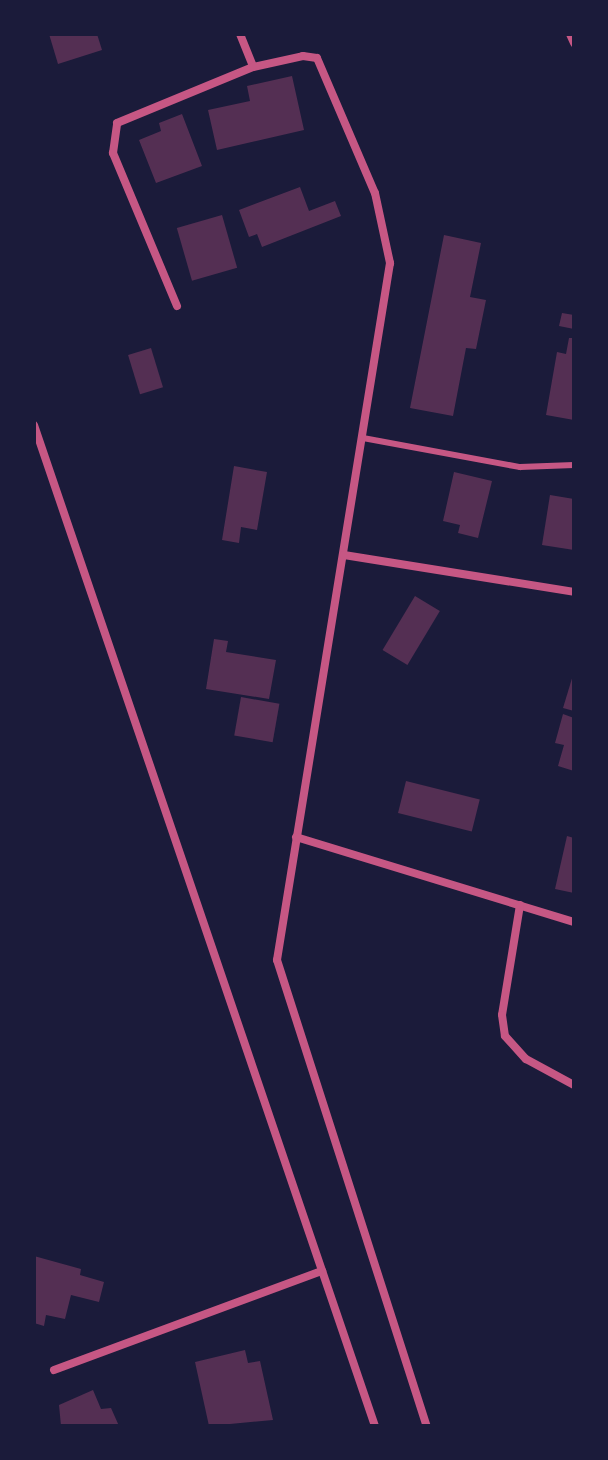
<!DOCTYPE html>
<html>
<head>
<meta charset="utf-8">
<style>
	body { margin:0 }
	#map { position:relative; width:608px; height:1460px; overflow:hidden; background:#1b1b3a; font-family:"Zilla Slab",serif }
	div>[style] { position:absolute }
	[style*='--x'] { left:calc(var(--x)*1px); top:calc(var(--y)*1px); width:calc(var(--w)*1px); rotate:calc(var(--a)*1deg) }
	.building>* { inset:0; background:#542f53; transform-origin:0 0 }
	.service>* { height:6px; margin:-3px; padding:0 3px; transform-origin:3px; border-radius:3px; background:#c65784 }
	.minor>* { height:8px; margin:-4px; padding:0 4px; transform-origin:4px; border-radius:4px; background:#c65784 }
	span { translate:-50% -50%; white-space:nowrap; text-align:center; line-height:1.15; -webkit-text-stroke:6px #1b1b3a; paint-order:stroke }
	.frame { position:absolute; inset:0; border:36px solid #1b1b3a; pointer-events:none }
</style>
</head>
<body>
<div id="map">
	<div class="building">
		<i style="clip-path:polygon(49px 34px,97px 34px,102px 50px,58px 64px)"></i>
		<i style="clip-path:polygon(292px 76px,304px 130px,217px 150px,208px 110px,250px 101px,247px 86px)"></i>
		<i style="clip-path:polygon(182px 114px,202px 166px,156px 183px,139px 140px,161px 131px,159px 123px)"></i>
		<i style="clip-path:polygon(300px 187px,309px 211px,335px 201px,341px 216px,262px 247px,257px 234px,249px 237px,239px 210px)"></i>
		<i style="left:222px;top:215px;width:55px;height:47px;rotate:74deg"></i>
		<i style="clip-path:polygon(444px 235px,481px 243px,470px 297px,486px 300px,476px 349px,466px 348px,453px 416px,410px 408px)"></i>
		<i style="clip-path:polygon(562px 313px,574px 315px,574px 329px,559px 326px)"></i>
		<i style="clip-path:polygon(569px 338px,574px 338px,574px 420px,546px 415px,557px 352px,566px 354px)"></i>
		<i style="left:151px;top:348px;width:41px;height:24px;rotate:73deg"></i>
		<i style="clip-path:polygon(234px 466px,267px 472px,257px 530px,241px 527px,239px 543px,222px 540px)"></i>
		<i style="clip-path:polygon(454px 472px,492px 481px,478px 538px,458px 533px,460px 525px,443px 521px)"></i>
		<i style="clip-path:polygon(550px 495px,574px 499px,574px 550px,542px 545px)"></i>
		<i style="left:415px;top:596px;width:29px;height:63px;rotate:31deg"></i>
		<i style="clip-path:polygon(214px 639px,228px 641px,226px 652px,276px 660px,269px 699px,206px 689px)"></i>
		<i style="clip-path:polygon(573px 675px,574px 675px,574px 711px,563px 708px)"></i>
		<i style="left:241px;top:697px;width:39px;height:39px;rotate:10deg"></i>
		<i style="clip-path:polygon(563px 714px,574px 718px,574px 771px,558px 766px,564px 745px,555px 743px)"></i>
		<i style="left:406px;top:781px;width:76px;height:33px;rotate:14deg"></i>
		<i style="clip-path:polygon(567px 836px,574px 838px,574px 893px,555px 889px)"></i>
		<i style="clip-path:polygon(34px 1256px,81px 1269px,80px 1275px,104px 1282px,99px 1302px,71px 1295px,65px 1319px,46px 1315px,44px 1326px,34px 1323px)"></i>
		<i style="clip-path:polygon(245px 1350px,248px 1363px,260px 1361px,273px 1420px,209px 1426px,195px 1362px)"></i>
		<i style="clip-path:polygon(93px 1390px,101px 1409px,111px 1408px,119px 1426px,61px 1426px,59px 1405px)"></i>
	</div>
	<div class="service">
		<i style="--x:363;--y:438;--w:160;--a:10.5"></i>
		<i style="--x:520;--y:467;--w:54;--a:-2.1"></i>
	</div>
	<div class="minor">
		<i style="--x:240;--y:34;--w:35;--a:68"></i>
		<i style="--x:570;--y:34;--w:10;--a:66"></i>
		<i style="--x:177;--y:306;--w:166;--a:-112.7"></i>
		<i style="--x:113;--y:153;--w:30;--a:-82"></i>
		<i style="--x:117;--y:123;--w:147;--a:-22.4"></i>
		<i style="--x:253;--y:67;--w:51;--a:-12.4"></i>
		<i style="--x:303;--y:56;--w:14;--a:8"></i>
		<i style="--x:317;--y:58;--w:147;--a:66.8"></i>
		<i style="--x:375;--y:193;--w:72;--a:77.9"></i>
		<i style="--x:390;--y:263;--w:706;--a:99.21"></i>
		<i style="--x:277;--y:960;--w:490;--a:72.2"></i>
		<i style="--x:34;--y:425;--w:1057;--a:71.19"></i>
		<i style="--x:344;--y:555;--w:233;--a:9.1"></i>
		<i style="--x:296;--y:837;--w:291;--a:17"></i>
		<i style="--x:520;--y:905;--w:111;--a:99.3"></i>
		<i style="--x:502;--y:1015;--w:21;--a:82"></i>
		<i style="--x:505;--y:1036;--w:31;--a:48"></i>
		<i style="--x:526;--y:1059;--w:55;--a:28.4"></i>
		<i style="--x:54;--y:1370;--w:286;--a:-20.3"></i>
	</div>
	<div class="frame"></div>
</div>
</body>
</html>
